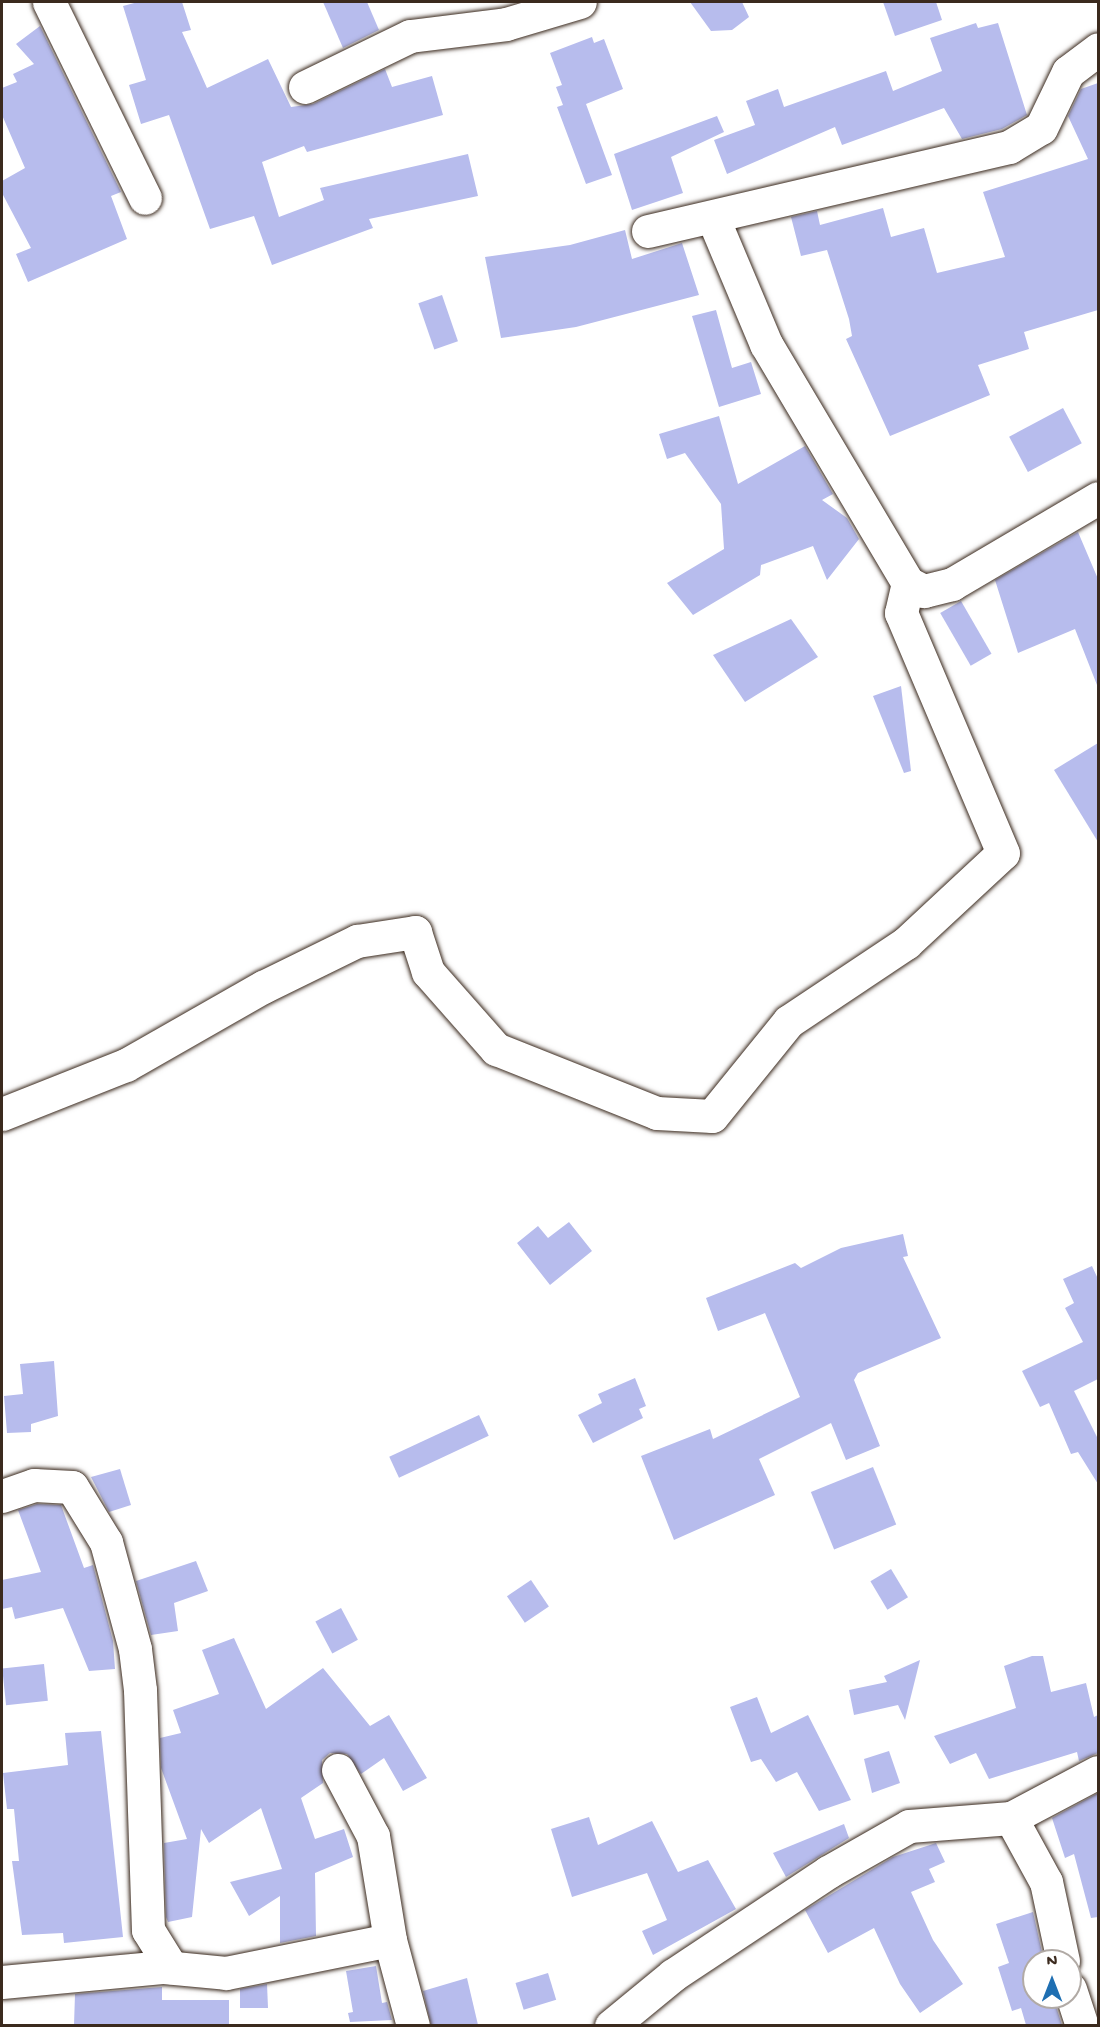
<!DOCTYPE html>
<html>
<head>
<meta charset="utf-8">
<style>
	body { margin:0 }
	#map { position:relative; width:1100px; height:2027px; overflow:hidden; background:#fff; font-family:"Gochi Hand",sans-serif }
	div>[style] { position:absolute }
	[style*='--x'] { left:calc(var(--x)*1px); top:calc(var(--y)*1px); width:calc(var(--w)*1px); rotate:calc(var(--a)*1deg) }
	.building>* { inset:0; background:#b7bced; transform-origin:0 0 }
	.roads { filter:drop-shadow(0 0 2px #3b2a1e) drop-shadow(0 0 2px #3b2a1e) }
	.minor>* { height:33px; margin:-16.5px; padding:0 16.5px; transform-origin:16.5px; border-radius:16.5px; background:#fff }
	span { translate:-50% -50%; white-space:nowrap; text-align:center; line-height:1.15; -webkit-text-stroke:6px #fff; paint-order:stroke }
	.frame { position:absolute; inset:0; border:3px solid #3b2a1e; pointer-events:none }
	.north { position:absolute; left:1022px; top:1949px; width:60px; height:60px; box-sizing:border-box; background:#fff; border:2px solid #b1aaa5; border-radius:50%; rotate:0deg; font-size:16px; font-weight:700; line-height:24px; text-align:center; color:#3b2a1e }
	.north::after { content:''; display:block; margin:auto; width:21px; height:27px; background:#1f6fb2; clip-path:polygon(50% 0,100% 100%,50% 72%,0 100%) }
</style>
</head>
<body>
<div id="map">
	<div class="building">
		<i style="clip-path:polygon(138px 2px,182px 2px,191px 30px,182px 32px,207px 88px,268px 59px,291px 107px,313px 104px,385px 69px,392px 87px,432px 76px,443px 115px,307px 152px,304px 146px,262px 162px,279px 217px,324px 200px,320px 188px,468px 154px,478px 196px,369px 219px,373px 228px,272px 265px,254px 216px,210px 229px,169px 115px,141px 124px,129px 85px,146px 80px,123px 6px)"></i>
		<i style="clip-path:polygon(323px 2px,367px 2px,379px 30px,343px 48px)"></i>
		<i style="clip-path:polygon(690px 2px,742px 2px,749px 17px,732px 30px,711px 31px)"></i>
		<i style="clip-path:polygon(883px 2px,936px 2px,942px 20px,895px 36px)"></i>
		<i style="clip-path:polygon(976px 23px,978px 28px,998px 23px,1027px 115px,1002px 129px,962px 139px,944px 108px,842px 145px,835px 127px,727px 174px,714px 140px,755px 125px,746px 101px,778px 89px,784px 107px,886px 71px,893px 91px,942px 71px,930px 38px)"></i>
		<i style="clip-path:polygon(40px 26px,121px 192px,111px 196px,127px 239px,28px 282px,16px 254px,31px 248px,2px 193px,2px 181px,25px 168px,2px 115px,2px 88px,17px 82px,13px 74px,34px 64px,16px 44px)"></i>
		<i style="clip-path:polygon(592px 37px,594px 43px,604px 39px,623px 89px,586px 104px,612px 175px,586px 184px,557px 107px,563px 105px,556px 87px,562px 85px,550px 53px)"></i>
		<i style="clip-path:polygon(1098px 83px,1098px 310px,1024px 332px,1029px 349px,978px 365px,990px 395px,890px 436px,846px 339px,852px 336px,849px 319px,827px 250px,801px 256px,791px 217px,817px 211px,820px 225px,883px 208px,891px 237px,924px 228px,937px 273px,1005px 257px,983px 192px,1088px 159px,1068px 116px,1081px 89px)"></i>
		<i style="clip-path:polygon(717px 116px,724px 132px,671px 157px,683px 193px,632px 210px,614px 154px)"></i>
		<i style="clip-path:polygon(625px 230px,632px 259px,682px 243px,699px 295px,576px 327px,501px 338px,485px 257px,570px 245px)"></i>
		<i style="left:442px;top:295px;width:49px;height:25px;rotate:71deg"></i>
		<i style="clip-path:polygon(716px 310px,732px 368px,751px 362px,761px 394px,719px 407px,692px 316px)"></i>
		<i style="left:1063px;top:408px;width:40px;height:61px;rotate:62deg"></i>
		<i style="clip-path:polygon(719px 416px,738px 484px,805px 446px,833px 494px,822px 500px,847px 518px,859px 539px,827px 580px,813px 546px,761px 565px,760px 575px,693px 615px,667px 583px,724px 549px,721px 504px,685px 453px,667px 459px,659px 434px)"></i>
		<i style="clip-path:polygon(1078px 532px,1098px 579px,1097px 685px,1075px 629px,1018px 653px,995px 580px)"></i>
		<i style="left:961px;top:601px;width:61px;height:24px;rotate:60deg"></i>
		<i style="clip-path:polygon(791px 619px,818px 657px,745px 702px,713px 655px)"></i>
		<i style="clip-path:polygon(901px 686px,911px 771px,904px 773px,873px 696px)"></i>
		<i style="clip-path:polygon(1098px 743px,1098px 842px,1054px 770px)"></i>
		<i style="clip-path:polygon(569px 1222px,592px 1251px,550px 1285px,517px 1243px,538px 1226px,548px 1238px)"></i>
		<i style="clip-path:polygon(903px 1234px,908px 1256px,903px 1257px,941px 1338px,858px 1373px,854px 1380px,880px 1446px,846px 1460px,831px 1423px,759px 1459px,775px 1495px,674px 1540px,641px 1456px,710px 1429px,713px 1439px,800px 1397px,765px 1313px,718px 1331px,706px 1298px,795px 1263px,801px 1268px,841px 1248px)"></i>
		<i style="clip-path:polygon(1092px 1266px,1098px 1279px,1098px 1379px,1074px 1391px,1098px 1439px,1098px 1484px,1078px 1452px,1071px 1454px,1049px 1403px,1040px 1407px,1022px 1371px,1083px 1342px,1065px 1308px,1074px 1303px,1063px 1279px)"></i>
		<i style="clip-path:polygon(54px 1361px,58px 1416px,31px 1424px,31px 1432px,7px 1433px,4px 1396px,23px 1394px,20px 1364px)"></i>
		<i style="clip-path:polygon(635px 1378px,646px 1406px,639px 1409px,643px 1418px,593px 1443px,578px 1415px,602px 1403px,598px 1394px)"></i>
		<i style="left:479px;top:1415px;width:23px;height:99px;rotate:65deg"></i>
		<i style="left:873px;top:1467px;width:62px;height:67px;rotate:68deg"></i>
		<i style="clip-path:polygon(120px 1469px,131px 1505px,109px 1512px,91px 1477px)"></i>
		<i style="clip-path:polygon(37px 1504px,61px 1505px,84px 1568px,93px 1565px,113px 1641px,115px 1669px,89px 1671px,63px 1608px,15px 1619px,12px 1607px,2px 1609px,2px 1580px,41px 1572px,18px 1510px)"></i>
		<i style="clip-path:polygon(196px 1561px,208px 1591px,174px 1603px,178px 1631px,151px 1635px,136px 1581px)"></i>
		<i style="left:891px;top:1569px;width:33px;height:24px;rotate:59deg"></i>
		<i style="left:531px;top:1580px;width:32px;height:29px;rotate:56deg"></i>
		<i style="left:341px;top:1608px;width:36px;height:29px;rotate:62deg"></i>
		<i style="clip-path:polygon(234px 1638px,266px 1709px,323px 1668px,370px 1726px,389px 1715px,427px 1778px,403px 1791px,384px 1758px,361px 1774px,347px 1754px,330px 1753px,322px 1760px,323px 1783px,301px 1798px,315px 1839px,344px 1829px,353px 1857px,315px 1873px,316px 1936px,280px 1943px,280px 1896px,249px 1916px,230px 1882px,282px 1869px,261px 1808px,209px 1843px,201px 1829px,192px 1917px,168px 1922px,166px 1917px,164px 1843px,187px 1839px,161px 1768px,160px 1738px,181px 1733px,173px 1710px,219px 1694px,202px 1650px)"></i>
		<i style="clip-path:polygon(1032px 1656px,1043px 1656px,1051px 1692px,1086px 1683px,1094px 1717px,1098px 1715px,1098px 1753px,1079px 1761px,1077px 1752px,989px 1779px,976px 1753px,950px 1764px,934px 1736px,1016px 1708px,1004px 1666px)"></i>
		<i style="clip-path:polygon(920px 1660px,905px 1720px,898px 1705px,854px 1715px,849px 1690px,887px 1682px,884px 1676px)"></i>
		<i style="left:44px;top:1664px;width:37px;height:42px;rotate:84deg"></i>
		<i style="clip-path:polygon(757px 1697px,771px 1733px,808px 1715px,851px 1800px,819px 1811px,797px 1772px,776px 1782px,761px 1759px,751px 1762px,730px 1707px)"></i>
		<i style="clip-path:polygon(101px 1731px,123px 1937px,64px 1943px,63px 1933px,22px 1935px,12px 1861px,19px 1861px,14px 1809px,7px 1809px,3px 1773px,68px 1765px,65px 1733px)"></i>
		<i style="clip-path:polygon(889px 1751px,900px 1783px,872px 1793px,864px 1759px)"></i>
		<i style="clip-path:polygon(1098px 1793px,1098px 1917px,1091px 1918px,1074px 1854px,1065px 1858px,1052px 1818px)"></i>
		<i style="clip-path:polygon(589px 1817px,598px 1845px,652px 1821px,678px 1872px,708px 1860px,736px 1909px,653px 1955px,642px 1931px,667px 1920px,647px 1873px,572px 1897px,551px 1829px)"></i>
		<i style="clip-path:polygon(844px 1824px,849px 1838px,786px 1877px,773px 1853px)"></i>
		<i style="clip-path:polygon(936px 1843px,945px 1862px,929px 1869px,935px 1882px,911px 1892px,933px 1940px,963px 1984px,920px 2013px,900px 1984px,874px 1928px,828px 1953px,805px 1910px,893px 1857px)"></i>
		<i style="clip-path:polygon(1033px 1912px,1044px 1961px,1034px 1961px,1034px 1997px,1053px 1997px,1062px 2025px,1026px 2025px,1021px 2008px,1012px 2011px,998px 1967px,1009px 1963px,996px 1924px)"></i>
		<i style="clip-path:polygon(376px 1966px,382px 2003px,387px 2002px,392px 2020px,350px 2022px,348px 2013px,353px 2012px,346px 1971px)"></i>
		<i style="left:548px;top:1973px;width:28px;height:34px;rotate:73deg"></i>
		<i style="clip-path:polygon(467px 1978px,478px 2025px,431px 2025px,423px 1991px)"></i>
		<i style="clip-path:polygon(267px 1984px,268px 2008px,240px 2008px,240px 1989px)"></i>
		<i style="clip-path:polygon(162px 1987px,162px 2000px,229px 2000px,229px 2025px,74px 2025px,75px 1994px)"></i>
	</div>
	<div class="roads">
		<div class="minor">
			<i style="--x:49;--y:2;--w:218;--a:63.9"></i>
			<i style="--x:305;--y:87;--w:117;--a:-25.9"></i>
			<i style="--x:410;--y:36;--w:97;--a:-7.1"></i>
			<i style="--x:506;--y:24;--w:77;--a:-16.6"></i>
			<i style="--x:713;--y:218;--w:137;--a:67.2"></i>
			<i style="--x:766;--y:344;--w:278;--a:59.3"></i>
			<i style="--x:908;--y:583;--w:18;--a:27"></i>
			<i style="--x:924;--y:591;--w:29;--a:-14"></i>
			<i style="--x:952;--y:584;--w:169;--a:-30.5"></i>
			<i style="--x:648;--y:231;--w:371;--a:-13.1"></i>
			<i style="--x:1009;--y:147;--w:37;--a:-31"></i>
			<i style="--x:1041;--y:128;--w:62;--a:-64.3"></i>
			<i style="--x:1068;--y:72;--w:38;--a:-37"></i>
			<i style="--x:2;--y:1114;--w:133;--a:-21.6"></i>
			<i style="--x:126;--y:1065;--w:158;--a:-29.7"></i>
			<i style="--x:263;--y:987;--w:105;--a:-26.1"></i>
			<i style="--x:357;--y:941;--w:59;--a:-8.8"></i>
			<i style="--x:415;--y:932;--w:42;--a:72"></i>
			<i style="--x:428;--y:972;--w:103;--a:48.6"></i>
			<i style="--x:496;--y:1049;--w:173;--a:21.7"></i>
			<i style="--x:657;--y:1113;--w:55;--a:3.1"></i>
			<i style="--x:712;--y:1116;--w:122;--a:-51"></i>
			<i style="--x:789;--y:1021;--w:141;--a:-33.7"></i>
			<i style="--x:906;--y:943;--w:132;--a:-42.9"></i>
			<i style="--x:1003;--y:853;--w:261;--a:-113"></i>
			<i style="--x:901;--y:613;--w:31;--a:-77"></i>
			<i style="--x:2;--y:1496;--w:34;--a:-19"></i>
			<i style="--x:34;--y:1485;--w:38;--a:3"></i>
			<i style="--x:72;--y:1487;--w:65;--a:58.3"></i>
			<i style="--x:106;--y:1542;--w:111;--a:74.8"></i>
			<i style="--x:135;--y:1649;--w:41;--a:83"></i>
			<i style="--x:140;--y:1690;--w:240;--a:88.1"></i>
			<i style="--x:148;--y:1930;--w:44;--a:58.1"></i>
			<i style="--x:338;--y:1770;--w:75;--a:62.1"></i>
			<i style="--x:373;--y:1836;--w:105;--a:80.7"></i>
			<i style="--x:390;--y:1940;--w:89;--a:75"></i>
			<i style="--x:1063;--y:1961;--w:81;--a:-102.1"></i>
			<i style="--x:1046;--y:1882;--w:73;--a:-118.7"></i>
			<i style="--x:1011;--y:1818;--w:98;--a:-27.9"></i>
			<i style="--x:2;--y:1982;--w:163;--a:-5.3"></i>
			<i style="--x:164;--y:1967;--w:62;--a:5.5"></i>
			<i style="--x:226;--y:1973;--w:167;--a:-11.4"></i>
			<i style="--x:1070;--y:1989;--w:39;--a:72"></i>
			<i style="--x:611;--y:2026;--w:80;--a:-39.4"></i>
			<i style="--x:673;--y:1975;--w:186;--a:-33.6"></i>
			<i style="--x:828;--y:1872;--w:93;--a:-29.6"></i>
			<i style="--x:909;--y:1826;--w:102;--a:-4.5"></i>
		</div>
	</div>
	<div class="frame"></div>
	<div class="north">N</div>
</div>
</body>
</html>
